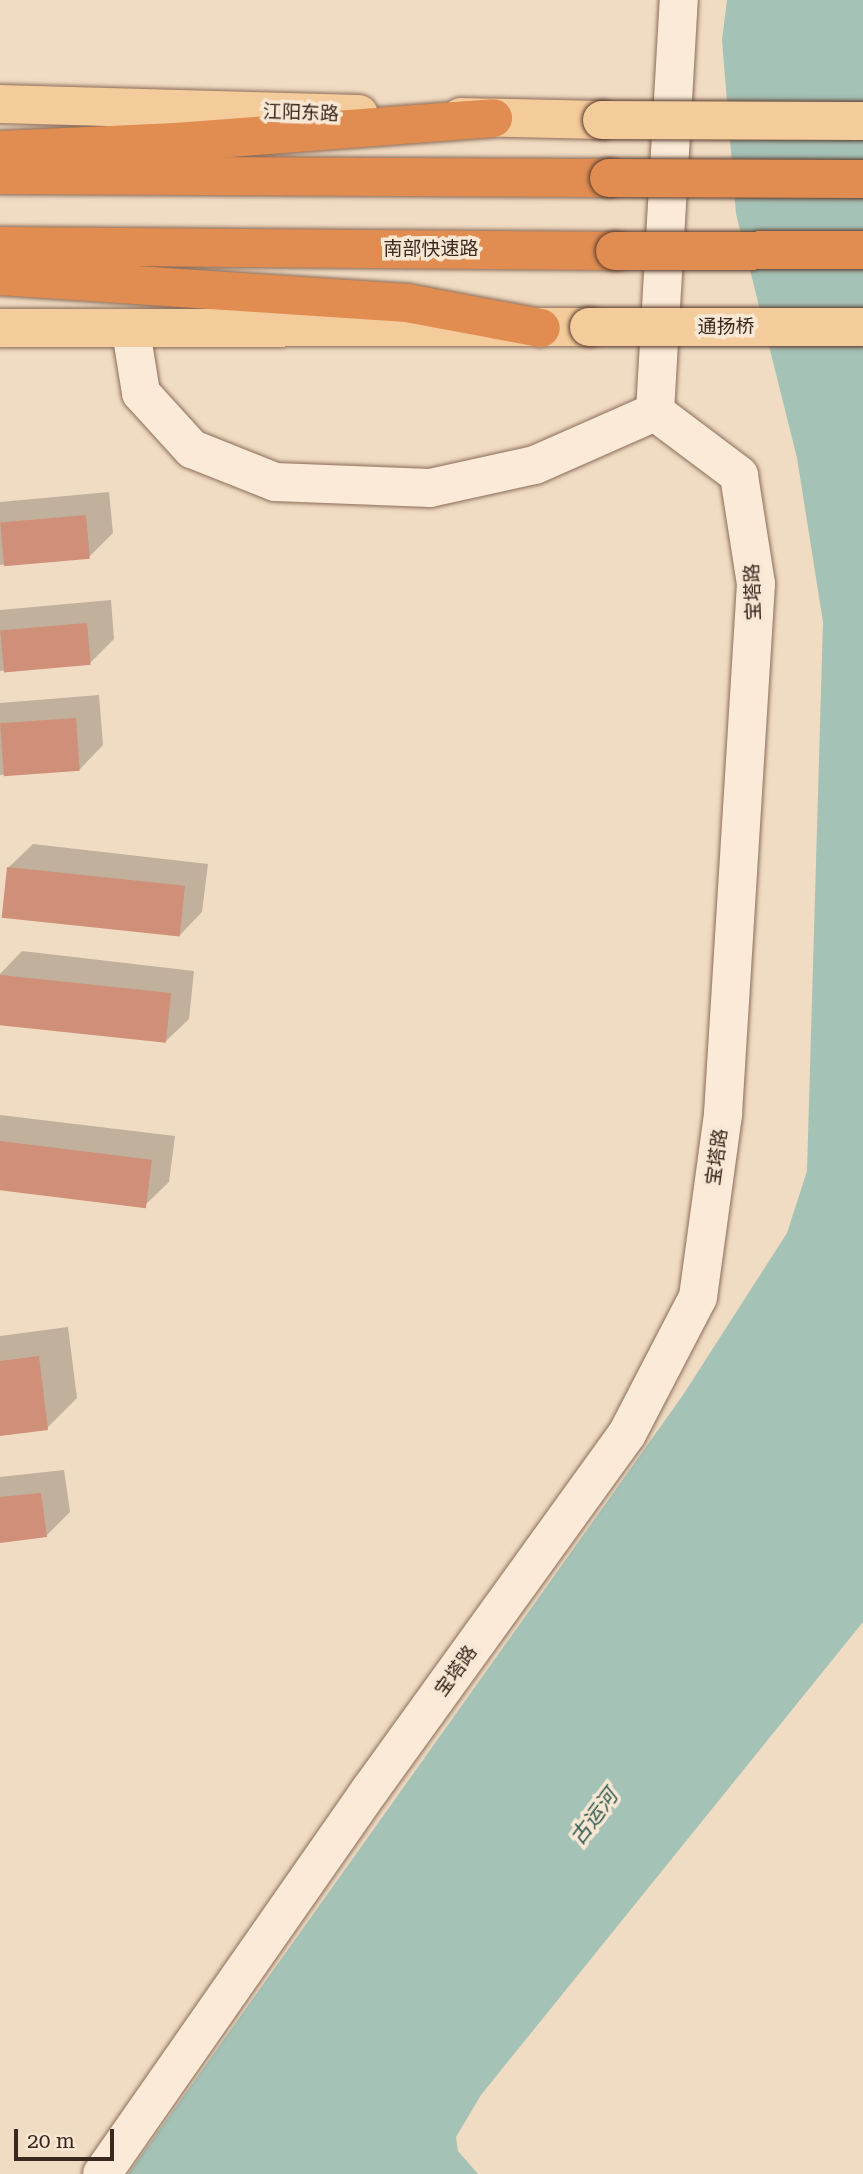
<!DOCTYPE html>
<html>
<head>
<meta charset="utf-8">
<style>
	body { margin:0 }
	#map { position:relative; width:863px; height:2174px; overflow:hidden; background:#f0dcc3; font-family:"Roboto Serif","Noto Sans SC",serif }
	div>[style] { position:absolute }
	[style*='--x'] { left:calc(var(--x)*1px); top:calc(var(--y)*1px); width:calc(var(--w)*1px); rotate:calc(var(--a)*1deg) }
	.water>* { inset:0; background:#a5c2b6 }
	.shadow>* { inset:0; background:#0003 }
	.building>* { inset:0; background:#cf8f78; transform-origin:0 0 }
	.roads { filter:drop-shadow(0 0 2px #8b6c59) drop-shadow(0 0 2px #8b6c59) }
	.minor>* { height:38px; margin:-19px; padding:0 19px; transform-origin:19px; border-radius:19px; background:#faead7 }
	.major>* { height:38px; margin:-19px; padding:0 19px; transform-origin:19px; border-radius:19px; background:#f4cb9a }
	.highway>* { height:38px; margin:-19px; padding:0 19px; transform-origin:19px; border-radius:19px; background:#e18d51 }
	.bridges { filter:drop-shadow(0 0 2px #583b2e) drop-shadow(0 0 2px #583b2e) }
	.major-bridge>* { height:38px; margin:-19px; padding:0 19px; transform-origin:19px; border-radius:19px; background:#f4cb9a }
	.highway-bridge>* { height:38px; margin:-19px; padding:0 19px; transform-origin:19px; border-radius:19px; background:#e18d51 }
	span { translate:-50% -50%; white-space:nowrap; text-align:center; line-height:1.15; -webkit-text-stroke:7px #f7e7d3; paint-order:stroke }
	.street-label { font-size:19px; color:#3a271e }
	.water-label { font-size:21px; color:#2d5a51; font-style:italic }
	.scale { position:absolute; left:14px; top:2129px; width:100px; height:32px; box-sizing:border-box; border:4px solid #3a271e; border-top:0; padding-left:9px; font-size:21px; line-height:24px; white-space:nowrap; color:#3a271e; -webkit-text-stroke:5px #f7e7d3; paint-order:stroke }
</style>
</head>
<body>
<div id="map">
	<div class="water">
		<i style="clip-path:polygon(727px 0,863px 0,863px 1622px,481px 2095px,456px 2137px,458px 2151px,478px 2174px,128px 2174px,683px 1395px,787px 1233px,807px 1171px,823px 622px,797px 458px,736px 214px,722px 40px)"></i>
	</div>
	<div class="shadow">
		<i style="clip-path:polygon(109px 492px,113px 533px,89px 557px,0 565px,0 502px)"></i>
		<i style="clip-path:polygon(111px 600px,114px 639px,90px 663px,0 671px,0 610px)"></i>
		<i style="clip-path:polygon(99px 695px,103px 745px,80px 769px,0 775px,0 703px)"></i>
		<i style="clip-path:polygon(33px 844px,208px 864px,202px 912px,179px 936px,9px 867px)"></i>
		<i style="clip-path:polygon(22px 951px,194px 971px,189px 1019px,165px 1042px,0 1024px,0 974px)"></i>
		<i style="clip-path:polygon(0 1115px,175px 1136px,169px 1182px,145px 1205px,0 1189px)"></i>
		<i style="clip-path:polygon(68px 1327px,77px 1398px,47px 1428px,0 1434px,0 1336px)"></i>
		<i style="clip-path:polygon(64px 1470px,70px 1512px,46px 1536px,0 1541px,0 1477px)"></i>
	</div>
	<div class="building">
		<i style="left:86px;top:515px;width:44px;height:86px;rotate:85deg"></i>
		<i style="left:87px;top:623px;width:42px;height:87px;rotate:85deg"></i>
		<i style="left:76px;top:718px;width:53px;height:76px;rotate:86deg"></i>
		<i style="left:7px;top:867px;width:179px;height:51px;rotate:6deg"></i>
		<i style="left:0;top:975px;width:172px;height:50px;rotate:6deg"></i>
		<i style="left:0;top:1141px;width:153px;height:49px;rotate:7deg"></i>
		<i style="clip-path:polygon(39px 1356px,48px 1430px,0 1436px,0 1361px)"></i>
		<i style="clip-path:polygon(41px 1493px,47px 1537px,0 1543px,0 1497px)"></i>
	</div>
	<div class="roads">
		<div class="minor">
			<i style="--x:131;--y:331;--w:63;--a:80.8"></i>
			<i style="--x:141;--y:393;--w:76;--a:47.7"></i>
			<i style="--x:192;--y:449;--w:89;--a:21.7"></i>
			<i style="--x:275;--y:482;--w:155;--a:2.2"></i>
			<i style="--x:430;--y:488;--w:107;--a:-12.4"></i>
			<i style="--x:535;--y:465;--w:131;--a:-23.8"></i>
			<i style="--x:102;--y:2174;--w:468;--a:-55.1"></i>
			<i style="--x:370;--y:1790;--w:439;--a:-54.2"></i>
			<i style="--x:627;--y:1434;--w:154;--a:-62.6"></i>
			<i style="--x:698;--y:1297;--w:185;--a:-82.2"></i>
			<i style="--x:723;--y:1114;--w:531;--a:-86.44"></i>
			<i style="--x:756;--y:584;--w:110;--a:-98.9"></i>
			<i style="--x:739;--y:475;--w:105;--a:-143.1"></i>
			<i style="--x:655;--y:412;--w:413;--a:-86.7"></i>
		</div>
		<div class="major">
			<i style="--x:0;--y:104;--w:359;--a:1.6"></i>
			<i style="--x:461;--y:117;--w:141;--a:1.2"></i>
			<i style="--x:0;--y:328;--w:589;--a:-0.1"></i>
		</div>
		<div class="highway">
			<i style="--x:0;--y:150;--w:176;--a:-2.6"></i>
			<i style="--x:176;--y:142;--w:318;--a:-4.3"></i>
			<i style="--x:0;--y:175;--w:609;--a:0.28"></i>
			<i style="--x:0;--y:246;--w:615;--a:0.47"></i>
			<i style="--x:0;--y:276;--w:408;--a:3.8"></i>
			<i style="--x:407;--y:303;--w:136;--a:10.6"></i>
		</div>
	</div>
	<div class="bridges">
		<div class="major-bridge">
			<i style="--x:602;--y:120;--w:261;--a:0.2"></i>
			<i style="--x:589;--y:327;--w:274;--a:0"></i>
		</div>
		<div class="highway-bridge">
			<i style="--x:609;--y:178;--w:254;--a:0.2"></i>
			<i style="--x:615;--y:251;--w:248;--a:-0.2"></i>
		</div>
	</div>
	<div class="street-label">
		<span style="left:301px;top:113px;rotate:2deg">江阳东路</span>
		<span style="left:431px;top:249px">南部快速路</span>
		<span style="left:726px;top:327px">通扬桥</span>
		<span style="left:753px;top:592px;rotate:-92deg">宝塔路</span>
		<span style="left:717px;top:1157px;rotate:-82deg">宝塔路</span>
		<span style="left:456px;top:1671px;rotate:-54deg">宝塔路</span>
	</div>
	<div class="water-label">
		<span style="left:594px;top:1817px;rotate:-53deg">古运河</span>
	</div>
	<div class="scale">20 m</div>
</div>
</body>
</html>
